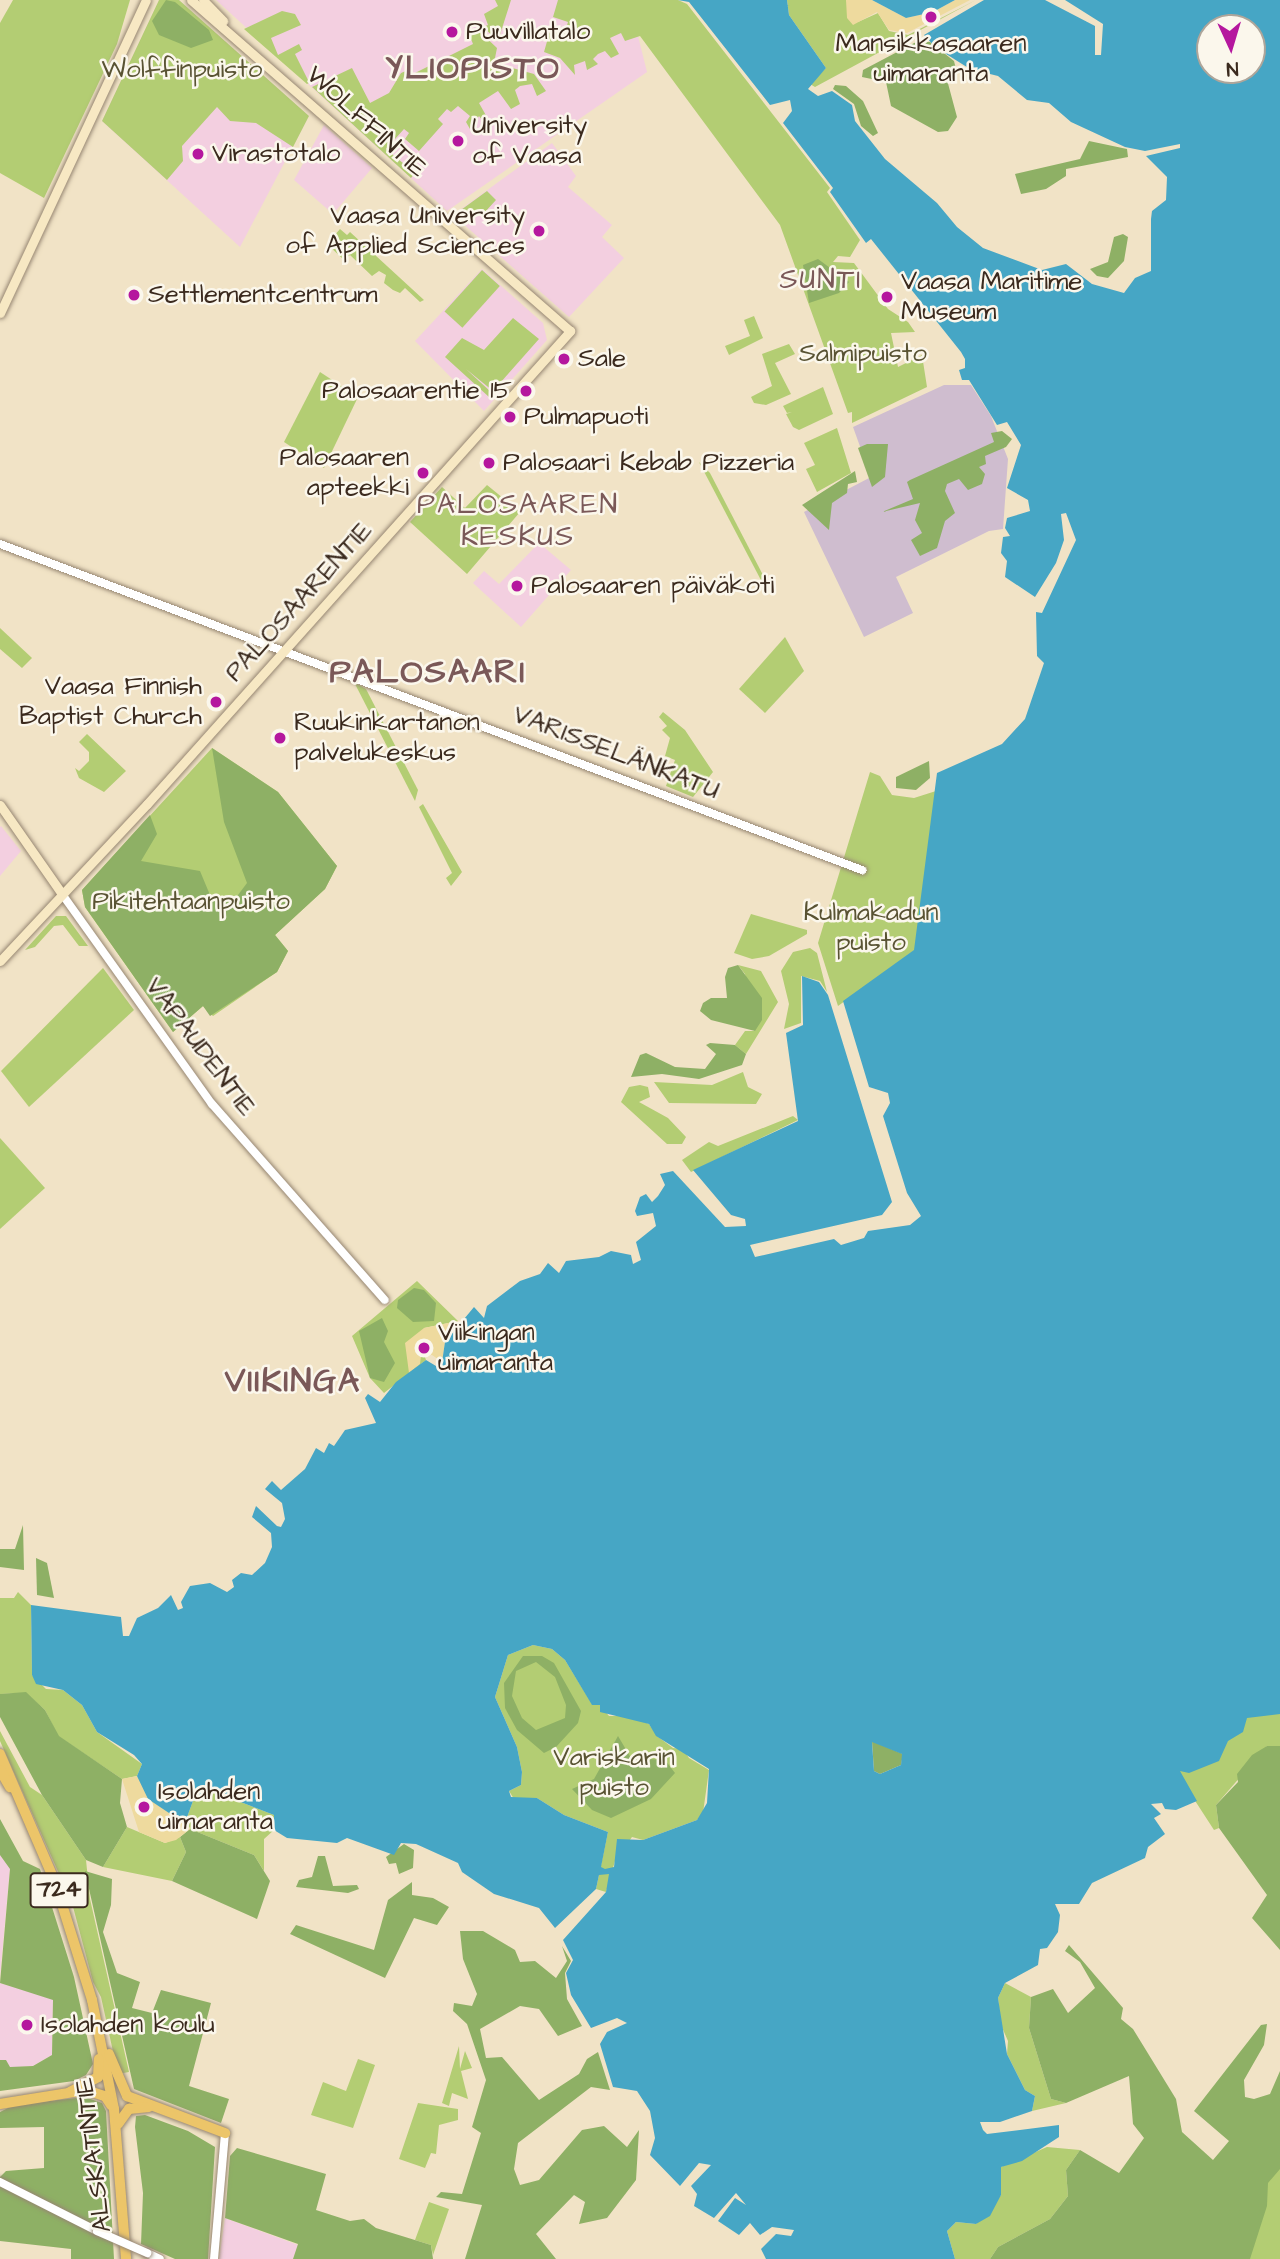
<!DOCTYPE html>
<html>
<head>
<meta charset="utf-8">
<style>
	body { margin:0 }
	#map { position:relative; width:1280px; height:2259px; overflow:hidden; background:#f1e3c6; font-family:"Architects Daughter",sans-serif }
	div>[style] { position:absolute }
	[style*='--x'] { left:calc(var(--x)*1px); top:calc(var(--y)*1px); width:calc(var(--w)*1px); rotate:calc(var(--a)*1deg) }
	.built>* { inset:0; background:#f3cfe0 }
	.industrial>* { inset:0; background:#cfbdcf }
	.green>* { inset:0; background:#b3cd73; transform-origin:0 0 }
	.forest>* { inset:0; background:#8eb065 }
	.sand>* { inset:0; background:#eeda9e }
	.water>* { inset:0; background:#46a6c5 }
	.roads { filter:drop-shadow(0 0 2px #968672) drop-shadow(0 0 2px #968672) }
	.tertiary>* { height:8px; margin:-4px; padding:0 4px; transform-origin:4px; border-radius:4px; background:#fff }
	.secondary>* { height:9px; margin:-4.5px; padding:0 4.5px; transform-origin:4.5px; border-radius:4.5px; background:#f7e8c3 }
	.primary>* { height:10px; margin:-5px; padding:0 5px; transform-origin:5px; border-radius:5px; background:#ecc569 }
	.bridges { filter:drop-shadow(0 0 2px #968672) drop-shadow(0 0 2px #968672) }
	.tertiary-bridge>* { height:8px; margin:-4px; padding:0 4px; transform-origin:4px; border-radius:4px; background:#fff }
	.dots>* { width:19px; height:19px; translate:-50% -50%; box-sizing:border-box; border:4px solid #fbf7ec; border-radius:50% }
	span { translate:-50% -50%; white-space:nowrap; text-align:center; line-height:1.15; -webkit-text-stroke:5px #fbf7ec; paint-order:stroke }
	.shield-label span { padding:2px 5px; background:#fbf7ec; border:2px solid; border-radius:5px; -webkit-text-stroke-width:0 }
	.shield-label { font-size:24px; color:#3b2a1e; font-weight:700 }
	.poi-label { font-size:26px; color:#3b2a1e }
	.left { translate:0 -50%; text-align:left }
	.right { translate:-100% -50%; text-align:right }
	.park-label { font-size:26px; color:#595333 }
	.street-label { font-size:26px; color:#3b2a1e }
	.neighbourhood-label { font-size:28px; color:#7a5858; letter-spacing:2px }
	.district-label { font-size:33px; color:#7a5858; font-weight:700; letter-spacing:2px }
	.north { position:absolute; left:1196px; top:14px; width:70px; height:70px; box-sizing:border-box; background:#fbf7ec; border:2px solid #aea59a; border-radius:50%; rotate:176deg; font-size:19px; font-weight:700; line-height:28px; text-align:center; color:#3b2a1e }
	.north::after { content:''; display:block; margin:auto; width:24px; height:32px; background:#b5179e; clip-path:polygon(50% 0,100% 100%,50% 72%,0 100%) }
</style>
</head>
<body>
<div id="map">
	<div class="built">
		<i style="clip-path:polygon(159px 0,179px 0,309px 116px,240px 247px,102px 121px)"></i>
		<i style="clip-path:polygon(216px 0,629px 0,647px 72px,447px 211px)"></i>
		<i style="clip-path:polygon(324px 125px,372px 168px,333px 214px,294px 180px)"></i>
		<i style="clip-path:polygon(552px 143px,576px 176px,568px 187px,612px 225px,602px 237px,624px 258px,569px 317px,453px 215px)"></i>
		<i style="clip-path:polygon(482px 269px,543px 323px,547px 340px,484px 411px,415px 341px)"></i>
		<i style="clip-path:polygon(539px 543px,571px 570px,521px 627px,473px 583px,484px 571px,499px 584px)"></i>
		<i style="clip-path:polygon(1px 826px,21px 851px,0 876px,0 827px)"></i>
		<i style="clip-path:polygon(0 1855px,10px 1868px,0 1977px)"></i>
		<i style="clip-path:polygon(0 1983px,53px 1999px,52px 2055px,33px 2066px,9px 2068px,6px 2061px,0 2060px)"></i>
		<i style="clip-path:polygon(225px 2218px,298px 2245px,293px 2259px,219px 2259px)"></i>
	</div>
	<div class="industrial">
		<i style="clip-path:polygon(944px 385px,971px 385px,991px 416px,1008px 459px,1003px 529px,989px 531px,896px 577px,913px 613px,864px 637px,804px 512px,871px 477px,853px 427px)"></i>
	</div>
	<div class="green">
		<i style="clip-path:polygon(13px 0,130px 0,117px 44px,44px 198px,0 173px,0 23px)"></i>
		<i style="clip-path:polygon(159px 0,179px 0,309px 116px,293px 147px,256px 123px,230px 121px,217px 107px,182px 146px,183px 161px,167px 180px,102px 121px)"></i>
		<i style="clip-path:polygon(495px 0,511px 0,498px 41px,483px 27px,488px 25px,484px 14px,498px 6px)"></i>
		<i style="clip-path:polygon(558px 0,678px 0,687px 4px,830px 188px,827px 192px,860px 240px,850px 257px,838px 256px,833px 262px,854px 263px,888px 309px,908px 322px,915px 332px,891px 333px,898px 367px,922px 355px,927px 387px,852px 423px,852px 412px,848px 413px,780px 225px,640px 36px,625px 41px,621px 33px,610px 38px,619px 54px,611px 58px,605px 51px,598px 54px,593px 59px,598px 64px,587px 70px,585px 61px,574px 65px,575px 75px,560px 58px,544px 52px,550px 31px,564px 35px,568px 22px,553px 17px)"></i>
		<i style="clip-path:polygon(787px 0,846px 0,858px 22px,878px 13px,889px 31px,908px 35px,976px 0,815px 87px,810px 84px,826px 68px,789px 15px)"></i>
		<i style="clip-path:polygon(282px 11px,295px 14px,301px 25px,271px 38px,278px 55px,299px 44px,302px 50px,295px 54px,308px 80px,315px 80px,307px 84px,244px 29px)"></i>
		<i style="clip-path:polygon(478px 30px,497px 48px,494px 63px,534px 74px,546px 91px,537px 96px,532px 84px,520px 86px,515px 90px,520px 104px,511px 109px,498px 91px,479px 103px,488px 119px,484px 122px,479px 116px,470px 129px,466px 122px,470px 116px,458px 106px,451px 112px,447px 109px,438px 119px,443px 124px,419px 151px,405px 139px,409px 133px,404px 129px,386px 149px,415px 173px,411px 178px,312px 87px,352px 68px,370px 103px,389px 93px,401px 73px,408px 70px,411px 75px,473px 44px,469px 34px)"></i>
		<i style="clip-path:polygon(487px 191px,496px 200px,485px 212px,480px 209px,465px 225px,454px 215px)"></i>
		<i style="clip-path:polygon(340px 229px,347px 235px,350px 232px,424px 300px,420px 302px,405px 288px,400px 293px,393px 290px,384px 283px,386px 275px,379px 271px,372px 276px,350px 255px,344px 260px,327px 244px)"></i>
		<i style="left:482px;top:270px;width:24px;height:56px;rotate:42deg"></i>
		<i style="clip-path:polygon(754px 316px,763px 338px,729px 355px,725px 346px,750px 336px,744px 320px)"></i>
		<i style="clip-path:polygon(513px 318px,539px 339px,493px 391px,466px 369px,492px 393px,489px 397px,445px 357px,462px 338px,484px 350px)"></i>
		<i style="clip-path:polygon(789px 344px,795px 354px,775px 363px,791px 394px,766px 405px,754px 403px,751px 397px,772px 386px,762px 354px)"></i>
		<i style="clip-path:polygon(320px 372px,358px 397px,324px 468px,284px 442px)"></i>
		<i style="clip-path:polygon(823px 387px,833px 414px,799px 430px,793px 427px,786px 414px,792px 412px,787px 413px,783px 406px)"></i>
		<i style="clip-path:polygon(837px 428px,851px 473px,817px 492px,806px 469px,815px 465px,804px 443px)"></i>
		<i style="clip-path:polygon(699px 462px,710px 473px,764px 577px,763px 584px)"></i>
		<i style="clip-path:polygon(487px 485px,520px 512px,467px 574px,410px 522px,442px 487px,465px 508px)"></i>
		<i style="clip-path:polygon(0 628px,32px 658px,22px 668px,0 649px)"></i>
		<i style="clip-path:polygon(785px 637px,804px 671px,765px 713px,739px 689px)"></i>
		<i style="clip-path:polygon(354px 682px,366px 689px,418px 790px,415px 801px)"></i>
		<i style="clip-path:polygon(663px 712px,685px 730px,713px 772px,693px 797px,666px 786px,675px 760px,665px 756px,670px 738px,662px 730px,667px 726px,659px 717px)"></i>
		<i style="clip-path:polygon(87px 734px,126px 771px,104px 792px,79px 778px,75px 768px,79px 771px,89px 761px,89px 752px,79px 742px)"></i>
		<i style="clip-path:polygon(212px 748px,278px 792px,337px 866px,325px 889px,275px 935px,288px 951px,277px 972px,213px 1016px,203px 1006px,173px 1032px,85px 907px,82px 890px)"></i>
		<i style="clip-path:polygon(870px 772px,880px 776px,892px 795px,914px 798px,936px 791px,915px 950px,838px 1006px,818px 943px)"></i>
		<i style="clip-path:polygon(423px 804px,462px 872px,451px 886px,446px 878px,452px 873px,419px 807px)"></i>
		<i style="clip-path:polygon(751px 914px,807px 930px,807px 934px,769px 956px,752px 959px,734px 953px)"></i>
		<i style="clip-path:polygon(56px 916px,66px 916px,88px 946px,79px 946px,63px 925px,54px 926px,35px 947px,25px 950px)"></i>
		<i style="clip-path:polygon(810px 948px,817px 953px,827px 992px,820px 981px,801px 976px,801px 1023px,784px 1029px,789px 1004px,781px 971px,793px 952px)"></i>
		<i style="clip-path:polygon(738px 965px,761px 971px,778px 1002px,746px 1054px,735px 1045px,745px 1031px,755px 1031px,745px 974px)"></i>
		<i style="clip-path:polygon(103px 968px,134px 1010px,29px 1107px,1px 1071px)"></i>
		<i style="clip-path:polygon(743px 1072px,748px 1087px,762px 1094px,756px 1104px,669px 1103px,654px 1082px,712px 1085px)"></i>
		<i style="clip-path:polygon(640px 1085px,648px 1087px,650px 1097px,639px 1102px,668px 1118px,686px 1137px,682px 1144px,667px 1144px,621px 1102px,629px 1087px)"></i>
		<i style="clip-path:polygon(793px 1116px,798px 1120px,691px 1172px,682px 1160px,709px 1142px,718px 1146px)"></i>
		<i style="clip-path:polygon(0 1138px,45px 1188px,0 1229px)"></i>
		<i style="clip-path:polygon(417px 1281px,458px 1321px,424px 1328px,422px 1349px,426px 1360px,384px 1393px,370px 1378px,352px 1336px)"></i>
		<i style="clip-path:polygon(18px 1592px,31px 1605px,32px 1675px,46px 1689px,63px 1690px,82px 1705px,97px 1732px,142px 1764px,137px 1776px,122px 1779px,58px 1736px,45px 1710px,26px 1693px,0 1694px,0 1598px,14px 1598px)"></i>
		<i style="clip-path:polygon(533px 1645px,552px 1649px,565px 1660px,592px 1704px,600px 1705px,609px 1716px,629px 1716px,649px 1724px,657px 1736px,673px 1748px,683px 1749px,689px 1758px,709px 1770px,703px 1813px,697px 1820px,643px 1840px,632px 1837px,615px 1861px,606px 1892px,596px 1889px,608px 1832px,564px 1815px,537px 1798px,514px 1799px,509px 1791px,521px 1785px,522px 1772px,517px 1747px,495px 1697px,508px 1655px)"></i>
		<i style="clip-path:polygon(1280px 1693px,1280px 1746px,1267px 1746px,1216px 1805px,1219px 1828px,1214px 1830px,1179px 1776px,1175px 1758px)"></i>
		<i style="clip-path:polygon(0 1731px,30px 1787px,42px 1795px,86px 1860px,90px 1899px,129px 2072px,118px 2074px,101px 1997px,93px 1982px,72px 1903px,0 1741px)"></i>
		<i style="clip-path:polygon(215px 1792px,274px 1815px,274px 1830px,264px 1839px,264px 1871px,254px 1855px,190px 1829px,186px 1820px,193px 1801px)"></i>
		<i style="clip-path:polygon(127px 1827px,165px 1843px,180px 1837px,186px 1852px,172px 1881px,103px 1867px)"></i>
		<i style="clip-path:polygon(1005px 1983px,1031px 1997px,1029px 2028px,1051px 2099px,1066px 2103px,1032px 2111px,1035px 2096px,1025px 2090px,1007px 2054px,1008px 2041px,1001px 2025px,998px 1998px)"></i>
		<i style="clip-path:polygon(459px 2046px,460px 2069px,465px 2051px,472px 2068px,461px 2071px,468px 2099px,452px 2093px,449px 2106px,442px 2103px)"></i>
		<i style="clip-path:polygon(358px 2059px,375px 2065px,353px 2128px,311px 2115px,323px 2082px,346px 2091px)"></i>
		<i style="clip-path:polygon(418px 2103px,458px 2109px,458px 2120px,439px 2125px,436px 2154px,431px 2153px,425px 2168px,399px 2159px)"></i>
		<i style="clip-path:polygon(1047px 2147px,1080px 2150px,1066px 2170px,1068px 2196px,1050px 2219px,998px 2247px,990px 2259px,955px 2259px,947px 2231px,956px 2222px,976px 2224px,1001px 2195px,1001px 2167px)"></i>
		<i style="clip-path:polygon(1280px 2162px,1280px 2259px,1179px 2259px)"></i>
		<i style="clip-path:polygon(429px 2202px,449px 2209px,433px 2255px,431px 2245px,415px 2240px)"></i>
	</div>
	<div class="forest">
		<i style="clip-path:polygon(166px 0,175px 2px,209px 30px,213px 40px,191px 48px,159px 35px,152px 21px)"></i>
		<i style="clip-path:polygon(918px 41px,930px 42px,954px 61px,956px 69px,946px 76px,957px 117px,948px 131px,938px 132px,891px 106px,886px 82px,862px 77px,863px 70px)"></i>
		<i style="clip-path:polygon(835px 85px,846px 86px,863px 101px,878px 133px,873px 136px,861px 126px,854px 104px,833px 89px)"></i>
		<i style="clip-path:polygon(1089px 141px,1127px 149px,1128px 157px,1066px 169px,1066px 176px,1046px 189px,1021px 194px,1015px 174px,1080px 159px)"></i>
		<i style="clip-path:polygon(1123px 234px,1128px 237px,1124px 261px,1108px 278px,1097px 276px,1090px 269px,1108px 262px,1114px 237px)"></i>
		<i style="clip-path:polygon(818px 259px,849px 282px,839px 293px,809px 303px,803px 265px)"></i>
		<i style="clip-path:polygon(1002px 431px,1012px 439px,1006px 447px,985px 456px,986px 464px,979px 467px,985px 474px,982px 484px,968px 490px,959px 479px,947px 484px,945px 491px,955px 513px,945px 521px,937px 548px,920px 556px,911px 540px,922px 533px,915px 520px,920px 503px,882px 512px,913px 499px,907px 482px,910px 480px,994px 442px,991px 433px)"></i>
		<i style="clip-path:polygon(867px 444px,888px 444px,885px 477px,872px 487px,858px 448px)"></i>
		<i style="clip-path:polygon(855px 471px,857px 482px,848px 484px,847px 493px,832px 503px,829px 530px,802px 505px)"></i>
		<i style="clip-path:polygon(212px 748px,278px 792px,337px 866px,325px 889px,275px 935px,288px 951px,277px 972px,210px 1016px,203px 1006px,173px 1032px,85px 907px,82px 890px,150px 815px,157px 834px,141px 861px,200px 871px,210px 895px,232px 903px,247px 883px,224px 822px)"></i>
		<i style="clip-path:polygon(929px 761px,930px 778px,916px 790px,896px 788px,896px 777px)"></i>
		<i style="clip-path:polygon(738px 965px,762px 998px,762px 1020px,755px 1031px,711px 1020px,700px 1011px,703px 1003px,711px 998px,727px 998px,725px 977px,728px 968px)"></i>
		<i style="clip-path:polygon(710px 1043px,735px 1045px,746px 1054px,742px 1065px,699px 1079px,662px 1074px,631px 1077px,640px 1055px,646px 1053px,675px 1067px,705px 1069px,716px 1054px,706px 1045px)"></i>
		<i style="clip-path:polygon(414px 1288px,424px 1290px,436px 1303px,434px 1321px,413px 1322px,397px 1308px,398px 1300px)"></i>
		<i style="clip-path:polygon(382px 1318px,388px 1331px,384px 1342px,395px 1363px,384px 1382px,370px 1378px,359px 1331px)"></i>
		<i style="clip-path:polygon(23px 1525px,24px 1570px,0 1567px,0 1549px,15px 1549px)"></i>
		<i style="clip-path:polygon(36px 1558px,47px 1563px,54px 1598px,37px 1595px)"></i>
		<i style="clip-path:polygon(evenodd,523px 1656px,542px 1656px,554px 1663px,581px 1711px,578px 1723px,556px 1747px,544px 1753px,517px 1730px,505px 1708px,504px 1683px,523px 1656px,536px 1662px,555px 1677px,566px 1705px,565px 1718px,536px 1730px,522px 1718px,512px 1696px,516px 1671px,536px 1662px)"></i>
		<i style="clip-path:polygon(26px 1692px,45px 1710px,59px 1736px,122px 1779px,120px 1803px,127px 1827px,103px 1867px,86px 1860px,42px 1795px,0 1717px,0 1694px)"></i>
		<i style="clip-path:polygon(618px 1736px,631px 1758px,665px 1760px,675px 1773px,651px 1799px,611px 1818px,592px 1810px,572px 1789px,594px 1779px)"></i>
		<i style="clip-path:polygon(872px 1741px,903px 1754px,901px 1765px,880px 1774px,874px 1771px)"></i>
		<i style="clip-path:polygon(1267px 1746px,1280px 1746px,1280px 1950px,1252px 1918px,1267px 1895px,1219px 1828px,1216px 1805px,1238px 1782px,1237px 1774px,1252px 1755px)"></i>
		<i style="clip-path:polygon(0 1819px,23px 1861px,40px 1869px,74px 1977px,93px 2064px,86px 2075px,74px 2081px,0 2091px,0 2060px,6px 2060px,10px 2067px,33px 2066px,52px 2055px,53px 2000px,0 1983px,10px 1869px,0 1855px)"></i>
		<i style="clip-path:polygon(190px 1829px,254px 1855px,270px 1881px,257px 1919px,172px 1881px,186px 1852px,180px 1837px)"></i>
		<i style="clip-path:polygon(404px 1844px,414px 1850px,413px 1868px,399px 1874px,396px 1863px,389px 1864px,386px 1857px)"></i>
		<i style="clip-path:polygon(318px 1856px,325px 1856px,333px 1886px,357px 1885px,359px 1889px,348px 1893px,296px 1887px,299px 1880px,312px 1877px)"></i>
		<i style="clip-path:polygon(85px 1871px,112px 1879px,111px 1905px,103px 1932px,117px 1973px,140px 1982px,132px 2008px,152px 2013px,161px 1990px,211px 2003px,189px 2086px,229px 2099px,221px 2123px,134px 2089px)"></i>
		<i style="clip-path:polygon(412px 1882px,412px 1895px,433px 1898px,449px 1907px,437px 1925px,414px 1918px,385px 1978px,290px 1934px,296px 1925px,374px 1950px,388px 1900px)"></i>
		<i style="clip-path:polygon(460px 1931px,483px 1931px,515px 1950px,520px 1962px,535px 1961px,556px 1978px,567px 1961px,562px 1946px,571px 1961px,565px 1973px,567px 1999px,582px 2026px,558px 2036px,539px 2009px,520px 2006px,480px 2029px,486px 2058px,502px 2057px,539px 2100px,579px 2074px,587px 2059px,598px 2052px,610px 2090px,591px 2087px,518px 2143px,514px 2169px,520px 2185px,539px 2180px,582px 2130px,604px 2126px,627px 2147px,639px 2130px,636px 2180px,607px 2218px,579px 2224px,585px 2202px,574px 2195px,536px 2234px,556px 2259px,465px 2259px,482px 2205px,436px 2197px,441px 2192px,462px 2194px,481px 2133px,472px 2127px,486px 2080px,467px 2024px,453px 2011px,454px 2003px,472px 2006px,477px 1994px,463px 1959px)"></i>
		<i style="clip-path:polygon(1069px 1945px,1123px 2008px,1121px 2019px,1133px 2029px,1176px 2099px,1182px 2132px,1213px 2160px,1229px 2141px,1194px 2111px,1261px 2025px,1267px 2024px,1264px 2045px,1244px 2080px,1245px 2097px,1254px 2099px,1270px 2094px,1280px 2071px,1280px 2169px,1268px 2183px,1267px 2206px,1250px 2259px,990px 2259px,998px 2247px,1050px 2219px,1068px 2196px,1066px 2170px,1080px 2150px,1119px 2173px,1144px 2138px,1133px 2124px,1129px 2076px,1066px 2103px,1051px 2099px,1029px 2028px,1031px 1997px,1053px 1989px,1068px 2013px,1095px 1988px,1080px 1962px,1065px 1951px)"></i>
		<i style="clip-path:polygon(85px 2097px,102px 2103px,106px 2111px,114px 2259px,71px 2259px,71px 2249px,0 2241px,0 2177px,6px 2171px,44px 2168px,44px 2127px,0 2128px,0 2112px,14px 2105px)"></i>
		<i style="clip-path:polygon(145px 2115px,188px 2131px,215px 2147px,208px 2259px,175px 2259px,141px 2244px,143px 2193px,135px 2127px,136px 2116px)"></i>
		<i style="clip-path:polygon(237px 2148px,326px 2174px,316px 2210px,350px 2221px,364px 2219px,376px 2228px,431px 2245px,433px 2259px,293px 2259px,298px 2244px,225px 2218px,230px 2156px)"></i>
	</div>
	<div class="sand">
		<i style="clip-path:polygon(846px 0,872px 0,906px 18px,933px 12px,955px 0,970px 0,907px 33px,889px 30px,877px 12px,853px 25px,847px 18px)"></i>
		<i style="clip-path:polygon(458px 1321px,445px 1342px,442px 1362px,432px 1355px,421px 1356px,420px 1364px,409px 1373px,405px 1343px,424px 1328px)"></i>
		<i style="clip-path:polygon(137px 1776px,175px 1817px,186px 1820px,190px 1829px,176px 1840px,165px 1843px,139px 1832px,122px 1779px)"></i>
	</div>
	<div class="water">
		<i style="clip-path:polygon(evenodd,678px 0,787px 0,789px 15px,826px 68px,808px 89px,818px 96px,832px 91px,852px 105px,855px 121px,885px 159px,937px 203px,957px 227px,983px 248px,1042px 270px,1066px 264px,1092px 284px,1124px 293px,1135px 278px,1151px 271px,1151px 219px,1152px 211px,1166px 200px,1167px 177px,1146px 156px,1180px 148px,1180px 144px,1145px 151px,1125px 147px,1071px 122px,1049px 103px,1027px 100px,998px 76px,970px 69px,935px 47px,924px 35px,984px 0,1045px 0,1095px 26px,1095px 55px,1101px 55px,1103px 24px,1065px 0,1280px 0,1280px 1714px,1247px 1718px,1243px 1732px,1228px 1741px,1219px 1761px,1189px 1773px,1180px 1771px,1197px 1801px,1176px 1810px,1165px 1809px,1162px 1803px,1151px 1804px,1161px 1814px,1154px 1818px,1165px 1834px,1148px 1847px,1145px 1858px,1092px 1883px,1079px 1904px,1055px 1904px,1060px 1915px,1058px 1932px,1047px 1948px,1040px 1949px,1038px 1965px,1005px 1983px,998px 1998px,1007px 2054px,1025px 2090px,1035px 2096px,1032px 2111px,1000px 2122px,980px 2122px,983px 2130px,987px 2134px,1059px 2125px,1059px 2137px,1022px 2161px,1001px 2167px,1001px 2195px,990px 2216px,976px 2224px,956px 2222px,947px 2231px,955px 2259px,766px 2259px,761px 2249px,776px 2234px,791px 2236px,794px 2230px,772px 2227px,760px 2235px,750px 2223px,739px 2235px,718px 2221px,735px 2198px,746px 2205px,736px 2193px,714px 2218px,694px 2206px,697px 2194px,691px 2186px,711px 2165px,699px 2163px,680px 2186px,650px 2155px,655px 2138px,650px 2111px,637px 2091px,613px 2087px,600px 2044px,607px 2032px,627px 2023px,617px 2018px,591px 2028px,571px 1995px,566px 1973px,573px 1960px,563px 1940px,606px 1892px,609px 1874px,599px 1875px,596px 1889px,555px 1928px,539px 1908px,494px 1894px,462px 1872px,458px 1863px,416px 1844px,401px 1843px,394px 1855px,347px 1838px,337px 1843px,287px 1838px,274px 1830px,274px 1815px,215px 1792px,193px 1801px,186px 1820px,175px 1817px,148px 1799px,137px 1776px,142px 1764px,134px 1755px,97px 1732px,82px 1705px,63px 1690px,36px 1684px,32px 1675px,31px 1605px,121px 1617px,123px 1636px,129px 1636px,137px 1618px,158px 1608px,171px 1595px,178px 1610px,183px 1608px,181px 1602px,190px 1586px,210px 1583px,227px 1592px,234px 1587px,232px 1580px,241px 1573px,252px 1575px,265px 1563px,272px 1547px,271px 1533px,252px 1517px,256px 1506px,277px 1526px,281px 1527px,285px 1519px,282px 1503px,265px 1489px,272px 1481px,281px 1490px,305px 1469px,316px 1448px,324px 1453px,329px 1443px,334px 1446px,345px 1430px,376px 1423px,365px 1398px,368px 1394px,380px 1402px,396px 1382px,426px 1360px,441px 1369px,445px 1342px,474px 1307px,484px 1318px,487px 1306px,520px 1281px,540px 1274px,548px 1263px,559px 1273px,566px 1261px,599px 1257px,611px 1251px,631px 1255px,633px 1264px,641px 1260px,636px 1242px,656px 1226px,653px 1213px,637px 1216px,635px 1211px,640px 1197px,646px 1194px,652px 1202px,658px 1196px,665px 1185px,660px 1174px,673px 1171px,725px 1227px,746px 1226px,745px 1219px,731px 1215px,693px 1170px,798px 1121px,786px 1033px,803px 1025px,802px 976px,819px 982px,828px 995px,892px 1202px,882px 1215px,750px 1245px,755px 1257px,834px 1239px,841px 1245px,864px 1238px,868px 1231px,910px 1225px,921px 1216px,907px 1193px,883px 1116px,890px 1103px,888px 1093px,869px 1087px,843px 1001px,914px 950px,937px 773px,1002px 744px,1025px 719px,1044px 663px,1037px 656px,1036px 612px,1042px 613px,1076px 540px,1066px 513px,1061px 514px,1064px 540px,1056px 563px,1035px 597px,1005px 577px,1007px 561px,1001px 553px,1003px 537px,1010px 536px,1005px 528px,1007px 518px,1030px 511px,1028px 500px,1007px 488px,1021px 445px,1007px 422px,997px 425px,969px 380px,962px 380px,959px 370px,965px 368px,965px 359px,961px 352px,871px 239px,866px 243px,830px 192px,833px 188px,783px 123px,792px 111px,790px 100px,770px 105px,689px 2px,678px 0,1210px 28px,1252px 28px,1252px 70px,1210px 70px,1210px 28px,678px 0,533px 1645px,552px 1649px,565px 1660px,592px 1705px,600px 1705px,600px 1712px,649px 1724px,656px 1736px,709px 1769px,707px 1803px,697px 1820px,643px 1840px,617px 1839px,614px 1867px,605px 1869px,601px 1867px,608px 1832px,564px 1815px,537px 1798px,511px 1797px,509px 1791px,521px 1785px,522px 1772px,517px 1747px,495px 1697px,508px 1655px,533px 1645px,678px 0,872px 1742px,902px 1754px,901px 1765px,880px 1774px,874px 1771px,872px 1742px)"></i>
		<i style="clip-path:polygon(872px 0,955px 0,933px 12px,906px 18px)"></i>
	</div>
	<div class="roads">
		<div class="tertiary">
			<i style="--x:0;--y:544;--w:922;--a:20.72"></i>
			<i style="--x:62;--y:894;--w:258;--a:54.5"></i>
			<i style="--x:212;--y:1104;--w:261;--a:48.6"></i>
			<i style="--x:0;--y:2182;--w:109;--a:26.8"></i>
			<i style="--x:147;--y:2253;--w:14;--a:25"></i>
			<i style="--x:214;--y:2259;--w:126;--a:-85"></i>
		</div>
		<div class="secondary">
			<i style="--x:203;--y:0;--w:29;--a:46"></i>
			<i style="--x:0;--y:313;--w:345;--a:-65"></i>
			<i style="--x:0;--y:805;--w:108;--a:55.1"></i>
			<i style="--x:0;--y:961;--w:215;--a:-46.9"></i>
			<i style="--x:147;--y:804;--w:635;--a:-48.19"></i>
			<i style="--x:570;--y:331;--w:503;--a:-138.87"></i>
		</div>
		<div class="primary">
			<i style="--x:0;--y:1754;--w:139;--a:66.7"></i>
			<i style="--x:55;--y:1882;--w:124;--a:72.6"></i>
			<i style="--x:92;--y:2000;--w:111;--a:78.6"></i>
			<i style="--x:114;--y:2109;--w:150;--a:85.4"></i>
			<i style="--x:0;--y:1770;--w:20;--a:60"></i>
			<i style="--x:109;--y:2054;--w:46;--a:66.8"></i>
			<i style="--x:127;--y:2096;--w:105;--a:20.7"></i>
			<i style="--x:70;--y:2092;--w:32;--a:-28"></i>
			<i style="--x:98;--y:2077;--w:18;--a:-87"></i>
			<i style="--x:0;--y:2104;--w:87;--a:-9.2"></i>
			<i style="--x:86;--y:2090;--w:20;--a:18"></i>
			<i style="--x:105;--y:2096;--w:11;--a:56"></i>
			<i style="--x:118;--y:2124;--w:19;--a:-54"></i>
			<i style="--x:129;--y:2109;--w:20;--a:-6"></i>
		</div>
	</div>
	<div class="bridges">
		<div class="tertiary-bridge">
			<i style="--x:97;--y:2231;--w:55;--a:23.7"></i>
		</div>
	</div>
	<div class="dots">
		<i style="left:931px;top:17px;background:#b5179e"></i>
		<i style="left:452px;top:32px;background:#b5179e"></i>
		<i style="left:458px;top:141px;background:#b5179e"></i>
		<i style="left:198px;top:154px;background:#b5179e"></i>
		<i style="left:539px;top:231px;background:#b5179e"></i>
		<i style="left:134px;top:295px;background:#b5179e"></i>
		<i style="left:887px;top:297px;background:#b5179e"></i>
		<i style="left:564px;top:359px;background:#b5179e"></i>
		<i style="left:526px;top:391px;background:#b5179e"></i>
		<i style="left:510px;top:417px;background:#b5179e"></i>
		<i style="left:489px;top:463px;background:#b5179e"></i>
		<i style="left:423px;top:473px;background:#b5179e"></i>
		<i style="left:517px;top:586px;background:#b5179e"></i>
		<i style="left:216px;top:702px;background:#b5179e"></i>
		<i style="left:280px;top:738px;background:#b5179e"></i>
		<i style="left:424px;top:1348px;background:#b5179e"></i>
		<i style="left:144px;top:1807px;background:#b5179e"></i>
		<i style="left:27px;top:2025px;background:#b5179e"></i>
	</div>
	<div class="shield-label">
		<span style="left:59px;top:1890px">724</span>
	</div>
	<div class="poi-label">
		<span class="left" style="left:466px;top:32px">Puuvillatalo</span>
		<span style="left:931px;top:59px">Mansikkasaaren<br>uimaranta</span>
		<span class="left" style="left:472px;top:141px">University<br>of Vaasa</span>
		<span class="left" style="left:212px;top:154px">Virastotalo</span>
		<span class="right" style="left:525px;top:231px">Vaasa University<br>of Applied Sciences</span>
		<span class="left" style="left:901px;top:297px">Vaasa Maritime<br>Museum</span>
		<span class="left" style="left:148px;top:295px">Settlementcentrum</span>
		<span class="left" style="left:578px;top:359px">Sale</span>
		<span class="right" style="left:512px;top:391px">Palosaarentie 15</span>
		<span class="left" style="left:524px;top:417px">Pulmapuoti</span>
		<span class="right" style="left:409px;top:473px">Palosaaren<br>apteekki</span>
		<span class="left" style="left:503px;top:463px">Palosaari Kebab Pizzeria</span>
		<span class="left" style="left:531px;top:586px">Palosaaren päiväkoti</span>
		<span class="right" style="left:202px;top:702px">Vaasa Finnish<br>Baptist Church</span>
		<span class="left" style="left:294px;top:738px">Ruukinkartanon<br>palvelukeskus</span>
		<span class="left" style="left:438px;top:1348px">Viikingan<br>uimaranta</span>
		<span class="left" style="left:158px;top:1807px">Isolahden<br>uimaranta</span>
		<span class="left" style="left:41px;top:2025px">Isolahden koulu</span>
	</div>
	<div class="park-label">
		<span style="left:182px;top:70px">Wolffinpuisto</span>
		<span style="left:863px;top:354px">Salmipuisto</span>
		<span style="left:191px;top:902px">Pikitehtaanpuisto</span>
		<span style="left:871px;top:928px">Kulmakadun<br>puisto</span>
		<span style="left:614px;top:1773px">Variskarin<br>puisto</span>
	</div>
	<div class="street-label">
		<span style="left:366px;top:122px;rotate:42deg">WOLFFINTIE</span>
		<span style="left:299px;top:602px;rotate:-48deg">PALOSAARENTIE</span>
		<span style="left:616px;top:753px;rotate:21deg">VARISSELÄNKATU</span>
		<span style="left:200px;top:1047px;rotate:53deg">VAPAUDENTIE</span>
		<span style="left:94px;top:2155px;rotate:-97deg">ALSKATINTIE</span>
	</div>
	<div class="neighbourhood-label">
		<span style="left:821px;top:280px">SUNTI</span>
		<span style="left:518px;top:521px">PALOSAAREN<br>KESKUS</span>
	</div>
	<div class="district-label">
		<span style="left:473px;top:69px">YLIOPISTO</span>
		<span style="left:428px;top:673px">PALOSAARI</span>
		<span style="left:293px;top:1382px">VIIKINGA</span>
	</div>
	<div class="north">N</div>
</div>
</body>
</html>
